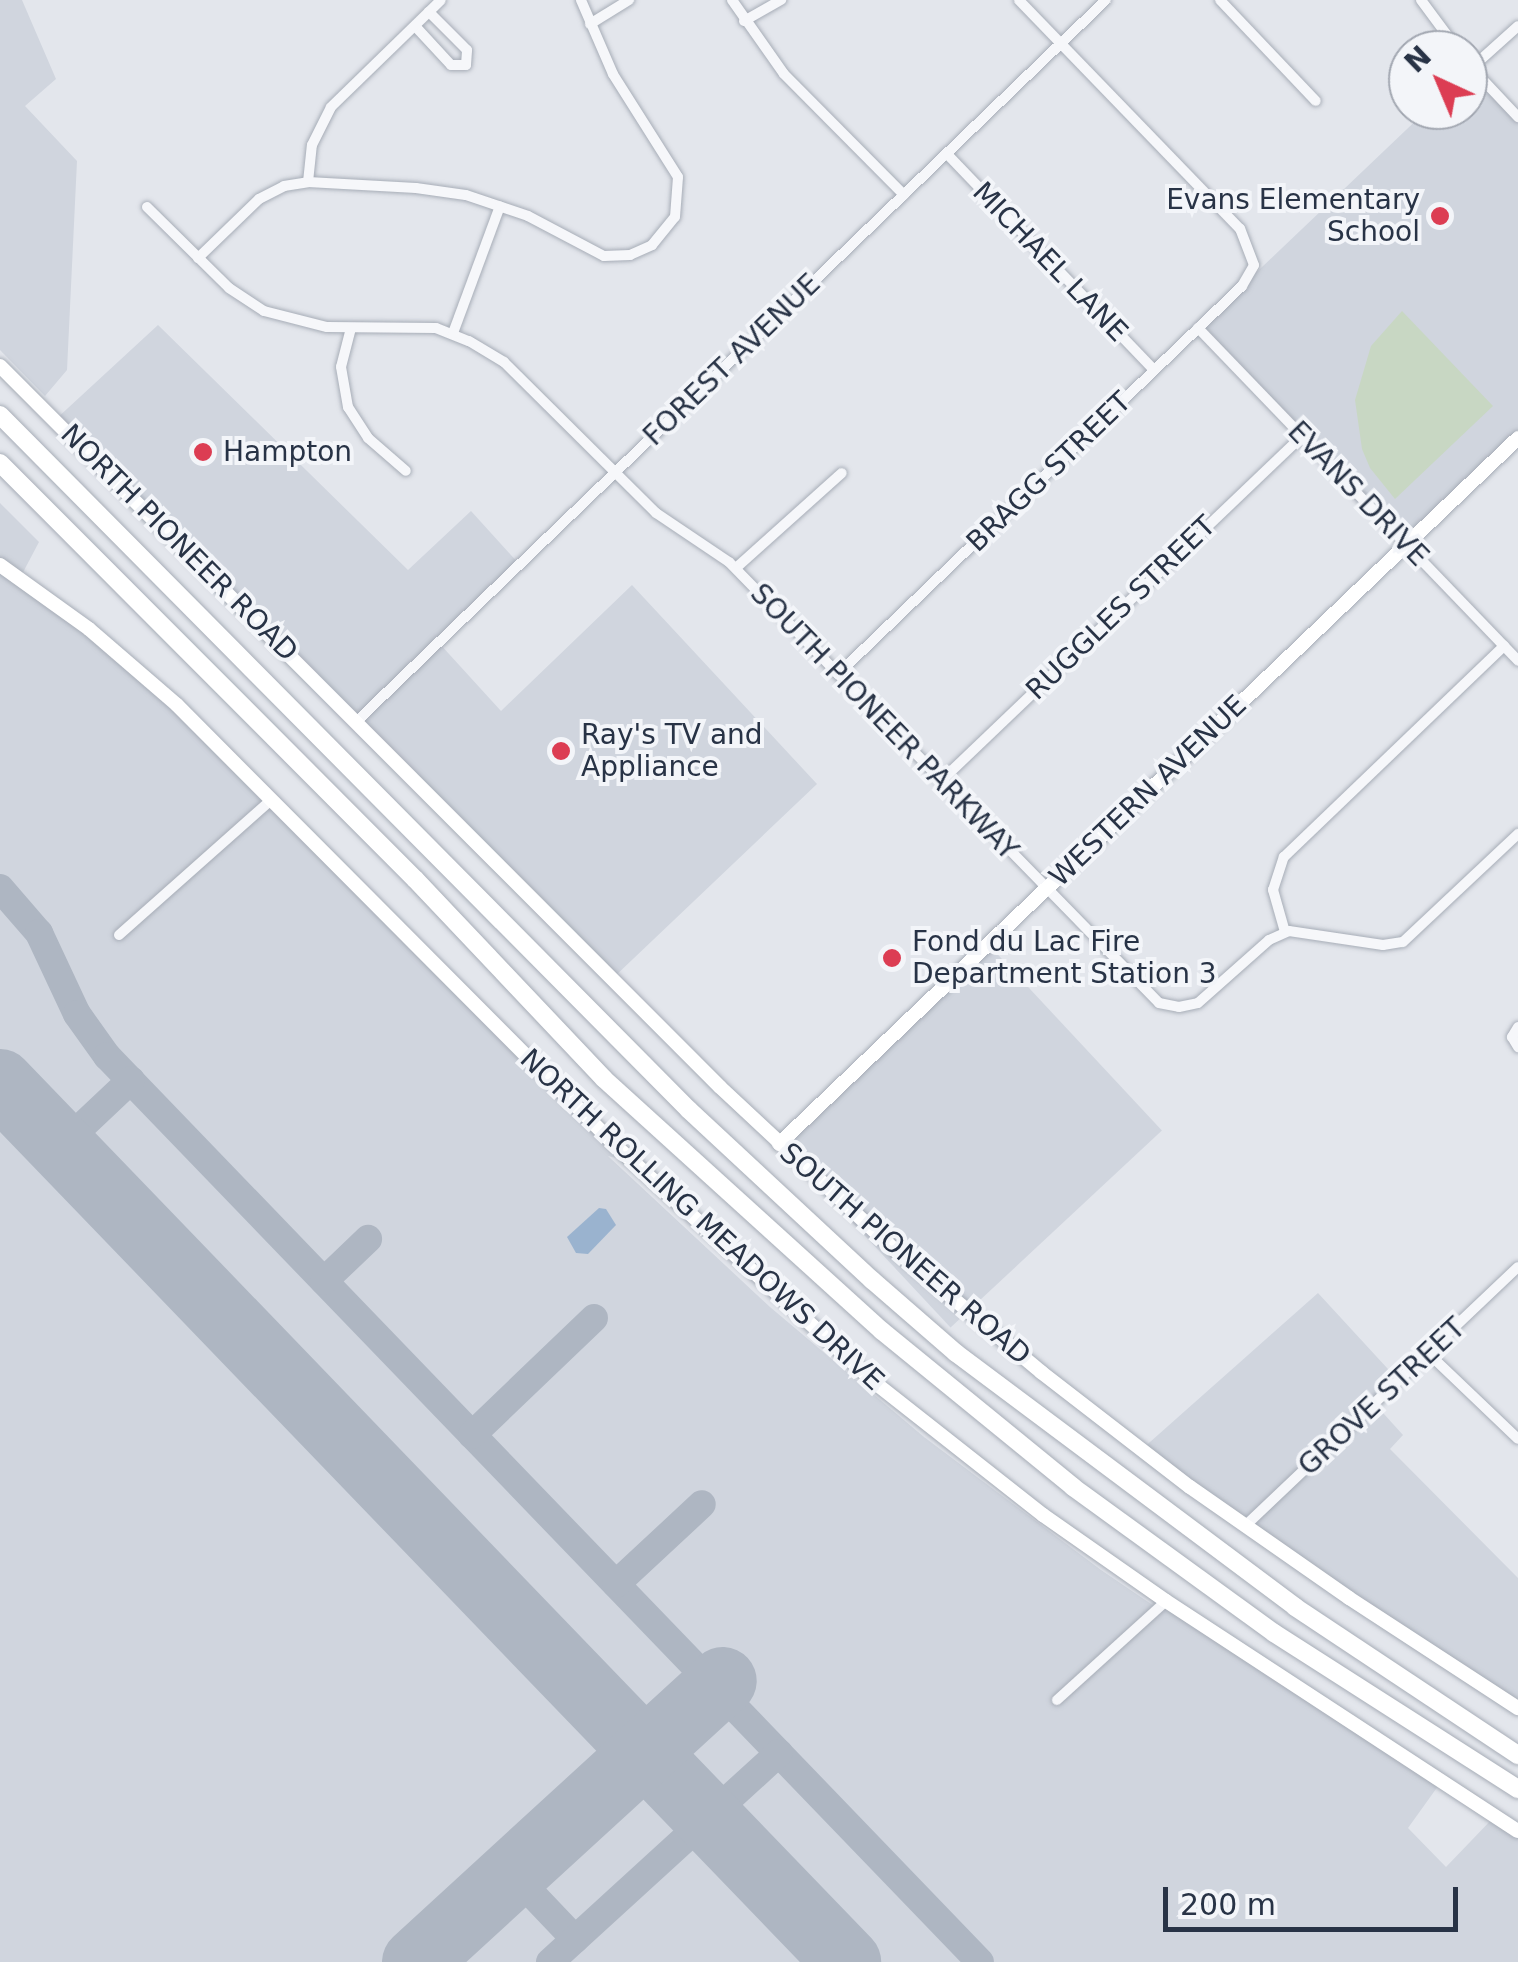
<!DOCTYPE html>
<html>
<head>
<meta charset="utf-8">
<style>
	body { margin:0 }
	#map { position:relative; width:1518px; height:1962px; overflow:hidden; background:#e3e6ec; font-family:"DejaVu Sans",sans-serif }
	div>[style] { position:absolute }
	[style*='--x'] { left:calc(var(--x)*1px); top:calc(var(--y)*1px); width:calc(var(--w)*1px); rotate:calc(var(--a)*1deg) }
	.built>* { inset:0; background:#d0d5de; transform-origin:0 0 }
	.green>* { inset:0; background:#c8d7c3 }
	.water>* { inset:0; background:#9ab3cf }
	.taxiway>* { height:28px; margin:-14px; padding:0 14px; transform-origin:14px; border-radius:14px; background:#aeb6c2 }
	.runway>* { height:68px; margin:-34px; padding:0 34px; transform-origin:34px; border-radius:34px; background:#aeb6c2 }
	.roads { filter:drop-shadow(0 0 2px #a7adb7) drop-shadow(0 0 2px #a7adb7) }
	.street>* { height:10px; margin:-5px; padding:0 5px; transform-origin:5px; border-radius:5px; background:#f6f7fa }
	.secondary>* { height:14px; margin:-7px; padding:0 7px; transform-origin:7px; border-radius:7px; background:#fff }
	.highway>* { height:18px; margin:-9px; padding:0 9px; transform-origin:9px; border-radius:9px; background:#fff }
	.dots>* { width:28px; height:28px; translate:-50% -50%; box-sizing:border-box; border:5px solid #f3f5f9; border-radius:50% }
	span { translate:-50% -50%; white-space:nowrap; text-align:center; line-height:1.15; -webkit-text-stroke:8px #f3f5f9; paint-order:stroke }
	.poi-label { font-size:28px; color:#283346 }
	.right { translate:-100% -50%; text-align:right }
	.left { translate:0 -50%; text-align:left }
	.street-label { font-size:28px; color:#283346 }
	.north { position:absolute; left:1388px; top:30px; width:100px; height:100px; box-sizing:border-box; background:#f3f5f9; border:2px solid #a2a7b1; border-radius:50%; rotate:316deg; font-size:28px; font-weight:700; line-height:40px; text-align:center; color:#283346 }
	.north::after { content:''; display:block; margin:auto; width:35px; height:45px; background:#dc3d53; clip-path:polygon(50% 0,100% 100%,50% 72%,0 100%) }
	.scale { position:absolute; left:1163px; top:1887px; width:295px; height:45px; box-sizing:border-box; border:5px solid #283346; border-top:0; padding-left:12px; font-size:30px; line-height:35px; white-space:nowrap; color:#283346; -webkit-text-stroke:8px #f3f5f9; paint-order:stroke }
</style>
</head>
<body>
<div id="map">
	<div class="built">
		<i style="clip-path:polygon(0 0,22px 0,56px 79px,25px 106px,77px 161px,67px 370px,45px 396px,0 350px)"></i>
		<i style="clip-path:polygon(1468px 71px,1518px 117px,1518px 439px,1406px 545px,1198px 328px,1427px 110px,1468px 110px)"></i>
		<i style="clip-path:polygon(158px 325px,408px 570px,471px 511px,520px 565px,439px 643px,501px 711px,632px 585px,817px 784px,613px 978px,55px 420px)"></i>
		<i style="clip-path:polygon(0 503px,39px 542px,20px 578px,130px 663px,633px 1162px,608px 1156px,770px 1307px,924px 1437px,1101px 1570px,1157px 1608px,1166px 1601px,1441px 1782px,1408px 1828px,1446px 1867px,1494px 1817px,1518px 1831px,1518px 1962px,0 1962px)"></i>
		<i style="left:988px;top:944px;width:255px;height:289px;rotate:47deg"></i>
		<i style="clip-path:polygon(1318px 1293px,1399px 1381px,1374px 1403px,1403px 1435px,1390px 1449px,1518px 1578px,1518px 1708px,1141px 1450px)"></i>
	</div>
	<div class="green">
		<i style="clip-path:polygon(1402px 311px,1493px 406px,1395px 499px,1370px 468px,1362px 449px,1355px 400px,1371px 346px)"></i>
	</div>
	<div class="water">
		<i style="clip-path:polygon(599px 1208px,606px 1209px,616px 1225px,588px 1254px,576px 1253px,567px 1237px)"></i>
	</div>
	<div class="taxiway">
		<i style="--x:0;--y:888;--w:60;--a:49.1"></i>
		<i style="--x:39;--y:933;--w:89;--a:64.9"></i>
		<i style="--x:77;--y:1014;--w:52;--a:54.5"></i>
		<i style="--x:107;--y:1056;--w:1258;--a:46.06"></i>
		<i style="--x:61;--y:1146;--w:96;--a:-43.3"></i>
		<i style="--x:324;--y:1281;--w:61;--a:-43.7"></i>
		<i style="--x:472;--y:1435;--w:169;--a:-43.8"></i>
		<i style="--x:616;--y:1584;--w:117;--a:-42.9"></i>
		<i style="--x:513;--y:1874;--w:90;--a:46.4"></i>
		<i style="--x:550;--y:1962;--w:310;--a:-42.4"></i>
	</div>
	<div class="runway">
		<i style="--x:0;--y:1083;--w:1221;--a:46.06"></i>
		<i style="--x:416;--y:1962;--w:416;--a:-42.5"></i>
	</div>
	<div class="roads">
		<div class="street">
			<i style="--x:732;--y:0;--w:90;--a:54.9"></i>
			<i style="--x:784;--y:74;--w:170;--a:45.2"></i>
			<i style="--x:1220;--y:0;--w:139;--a:46.5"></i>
			<i style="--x:1421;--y:0;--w:62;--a:53.5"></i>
			<i style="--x:744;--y:21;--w:43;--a:-29.6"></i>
			<i style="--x:590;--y:24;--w:46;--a:-31.6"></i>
			<i style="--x:415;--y:26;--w:53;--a:47.3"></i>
			<i style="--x:451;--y:65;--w:15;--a:0"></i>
			<i style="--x:466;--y:65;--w:15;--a:-86"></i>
			<i style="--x:467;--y:50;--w:54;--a:-135"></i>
			<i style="--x:1468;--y:64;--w:73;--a:46.7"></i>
			<i style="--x:1468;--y:71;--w:67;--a:-42"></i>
			<i style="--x:947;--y:154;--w:299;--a:46.2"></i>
			<i style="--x:308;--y:182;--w:37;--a:-84"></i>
			<i style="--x:312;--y:145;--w:42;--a:-63.4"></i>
			<i style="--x:331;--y:107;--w:153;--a:-44.2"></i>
			<i style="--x:147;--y:207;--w:115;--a:44.6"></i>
			<i style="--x:229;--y:288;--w:42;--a:33.3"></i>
			<i style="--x:264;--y:311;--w:65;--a:14.3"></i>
			<i style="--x:327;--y:327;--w:109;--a:0.5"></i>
			<i style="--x:436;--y:328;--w:35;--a:22"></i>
			<i style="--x:469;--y:341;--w:41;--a:31"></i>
			<i style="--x:504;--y:362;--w:214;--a:44.8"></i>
			<i style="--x:656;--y:513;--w:88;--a:33.9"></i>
			<i style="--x:729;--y:562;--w:616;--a:45.72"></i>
			<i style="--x:1159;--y:1003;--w:20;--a:11"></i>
			<i style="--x:1179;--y:1007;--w:19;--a:-12"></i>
			<i style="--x:1198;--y:1003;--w:95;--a:-41.6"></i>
			<i style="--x:1269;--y:940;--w:22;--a:-24"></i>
			<i style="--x:1289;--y:931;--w:95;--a:8.5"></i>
			<i style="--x:1383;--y:945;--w:20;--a:-9"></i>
			<i style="--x:1403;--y:942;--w:158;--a:-43.2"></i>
			<i style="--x:198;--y:258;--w:85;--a:-44"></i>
			<i style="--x:259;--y:199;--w:28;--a:-27"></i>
			<i style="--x:284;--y:186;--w:24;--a:-9"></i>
			<i style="--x:308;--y:182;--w:108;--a:3.2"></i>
			<i style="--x:416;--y:188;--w:50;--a:8"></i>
			<i style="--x:466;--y:195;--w:65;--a:18.7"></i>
			<i style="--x:528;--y:216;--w:86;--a:27.8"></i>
			<i style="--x:604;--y:256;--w:26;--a:-2"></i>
			<i style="--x:630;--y:255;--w:24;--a:-24"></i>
			<i style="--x:652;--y:245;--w:36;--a:-51"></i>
			<i style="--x:675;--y:217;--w:40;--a:-85.7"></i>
			<i style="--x:678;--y:177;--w:122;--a:-122.3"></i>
			<i style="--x:613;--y:74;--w:81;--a:-113.4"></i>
			<i style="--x:351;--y:328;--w:40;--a:104.4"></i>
			<i style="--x:341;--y:367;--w:41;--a:80.1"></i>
			<i style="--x:348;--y:407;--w:37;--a:57"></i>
			<i style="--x:368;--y:438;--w:50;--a:41"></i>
			<i style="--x:1198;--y:328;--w:462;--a:46.1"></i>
			<i style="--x:453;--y:333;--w:135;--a:-69.7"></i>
			<i style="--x:736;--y:568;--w:142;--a:-41.9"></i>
			<i style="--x:838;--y:674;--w:560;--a:-43.84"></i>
			<i style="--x:1242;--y:286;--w:24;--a:-60"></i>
			<i style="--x:1254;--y:265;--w:39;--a:-111"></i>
			<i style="--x:1240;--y:229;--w:318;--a:-134"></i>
			<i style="--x:358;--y:720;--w:1038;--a:-43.91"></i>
			<i style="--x:941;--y:781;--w:499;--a:-43.7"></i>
			<i style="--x:1285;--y:932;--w:44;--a:-105.9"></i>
			<i style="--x:1273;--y:890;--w:35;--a:-72"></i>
			<i style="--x:1284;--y:857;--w:305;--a:-43.8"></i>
			<i style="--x:119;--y:935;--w:203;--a:-41.6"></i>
			<i style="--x:1518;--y:1027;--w:12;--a:121"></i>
			<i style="--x:1512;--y:1037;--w:12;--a:59"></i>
			<i style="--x:1428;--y:1353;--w:124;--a:43.7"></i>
			<i style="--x:1245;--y:1526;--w:376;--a:-43.5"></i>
			<i style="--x:1057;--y:1700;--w:147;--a:-42.2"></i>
		</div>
		<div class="secondary">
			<i style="--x:0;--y:366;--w:1019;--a:45.04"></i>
			<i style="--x:720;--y:1087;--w:238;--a:43"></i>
			<i style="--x:894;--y:1249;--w:192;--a:39.9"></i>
			<i style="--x:1041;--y:1372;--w:188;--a:37.7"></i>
			<i style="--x:1190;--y:1487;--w:194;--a:34.9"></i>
			<i style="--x:1349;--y:1598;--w:202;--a:33.1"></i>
			<i style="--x:0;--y:565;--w:110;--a:35.7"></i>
			<i style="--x:89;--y:629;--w:116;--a:40.8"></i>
			<i style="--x:177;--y:705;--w:626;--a:45.13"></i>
			<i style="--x:619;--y:1149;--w:345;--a:42.4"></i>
			<i style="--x:874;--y:1382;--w:215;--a:38.2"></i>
			<i style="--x:1043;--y:1515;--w:150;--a:35"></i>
			<i style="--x:1166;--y:1601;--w:420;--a:33.2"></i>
			<i style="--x:779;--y:1144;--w:1022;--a:-43.69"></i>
		</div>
		<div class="highway">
			<i style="--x:0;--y:415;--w:979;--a:45.25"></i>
			<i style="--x:689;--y:1110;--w:250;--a:42.9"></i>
			<i style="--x:872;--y:1280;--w:111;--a:41"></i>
			<i style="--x:956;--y:1353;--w:424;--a:36.8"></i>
			<i style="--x:1295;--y:1607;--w:268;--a:33.6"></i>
			<i style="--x:0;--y:463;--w:588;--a:45.07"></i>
			<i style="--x:415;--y:879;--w:275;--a:46.6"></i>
			<i style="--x:604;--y:1079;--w:375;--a:42.2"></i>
			<i style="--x:882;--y:1331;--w:247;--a:39.2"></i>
			<i style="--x:1073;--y:1487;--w:248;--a:36"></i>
			<i style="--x:1274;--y:1633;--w:290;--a:32.6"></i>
		</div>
	</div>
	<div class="dots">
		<i style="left:1440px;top:216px;background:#dc3d53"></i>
		<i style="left:203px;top:452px;background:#dc3d53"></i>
		<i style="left:561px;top:751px;background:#dc3d53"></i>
		<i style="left:892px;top:958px;background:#dc3d53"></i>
	</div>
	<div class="poi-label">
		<span class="right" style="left:1420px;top:216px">Evans Elementary<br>School</span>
		<span class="left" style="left:223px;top:452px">Hampton</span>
		<span class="left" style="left:581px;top:751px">Ray's TV and<br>Appliance</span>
		<span class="left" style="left:912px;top:958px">Fond du Lac Fire<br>Department Station 3</span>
	</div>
	<div class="street-label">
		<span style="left:1050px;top:262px;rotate:46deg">MICHAEL LANE</span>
		<span style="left:732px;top:360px;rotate:-44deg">FOREST AVENUE</span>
		<span style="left:1049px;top:472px;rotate:-44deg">BRAGG STREET</span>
		<span style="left:1358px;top:494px;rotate:46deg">EVANS DRIVE</span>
		<span style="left:179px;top:543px;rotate:45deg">NORTH PIONEER ROAD</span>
		<span style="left:1121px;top:608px;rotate:-44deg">RUGGLES STREET</span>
		<span style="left:884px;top:722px;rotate:46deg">SOUTH PIONEER PARKWAY</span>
		<span style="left:1148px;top:791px;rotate:-44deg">WESTERN AVENUE</span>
		<span style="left:702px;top:1220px;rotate:43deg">NORTH ROLLING MEADOWS DRIVE</span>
		<span style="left:905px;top:1254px;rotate:41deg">SOUTH PIONEER ROAD</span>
		<span style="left:1382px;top:1397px;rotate:-43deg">GROVE STREET</span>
	</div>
	<div class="north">N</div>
	<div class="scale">200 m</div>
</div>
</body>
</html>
